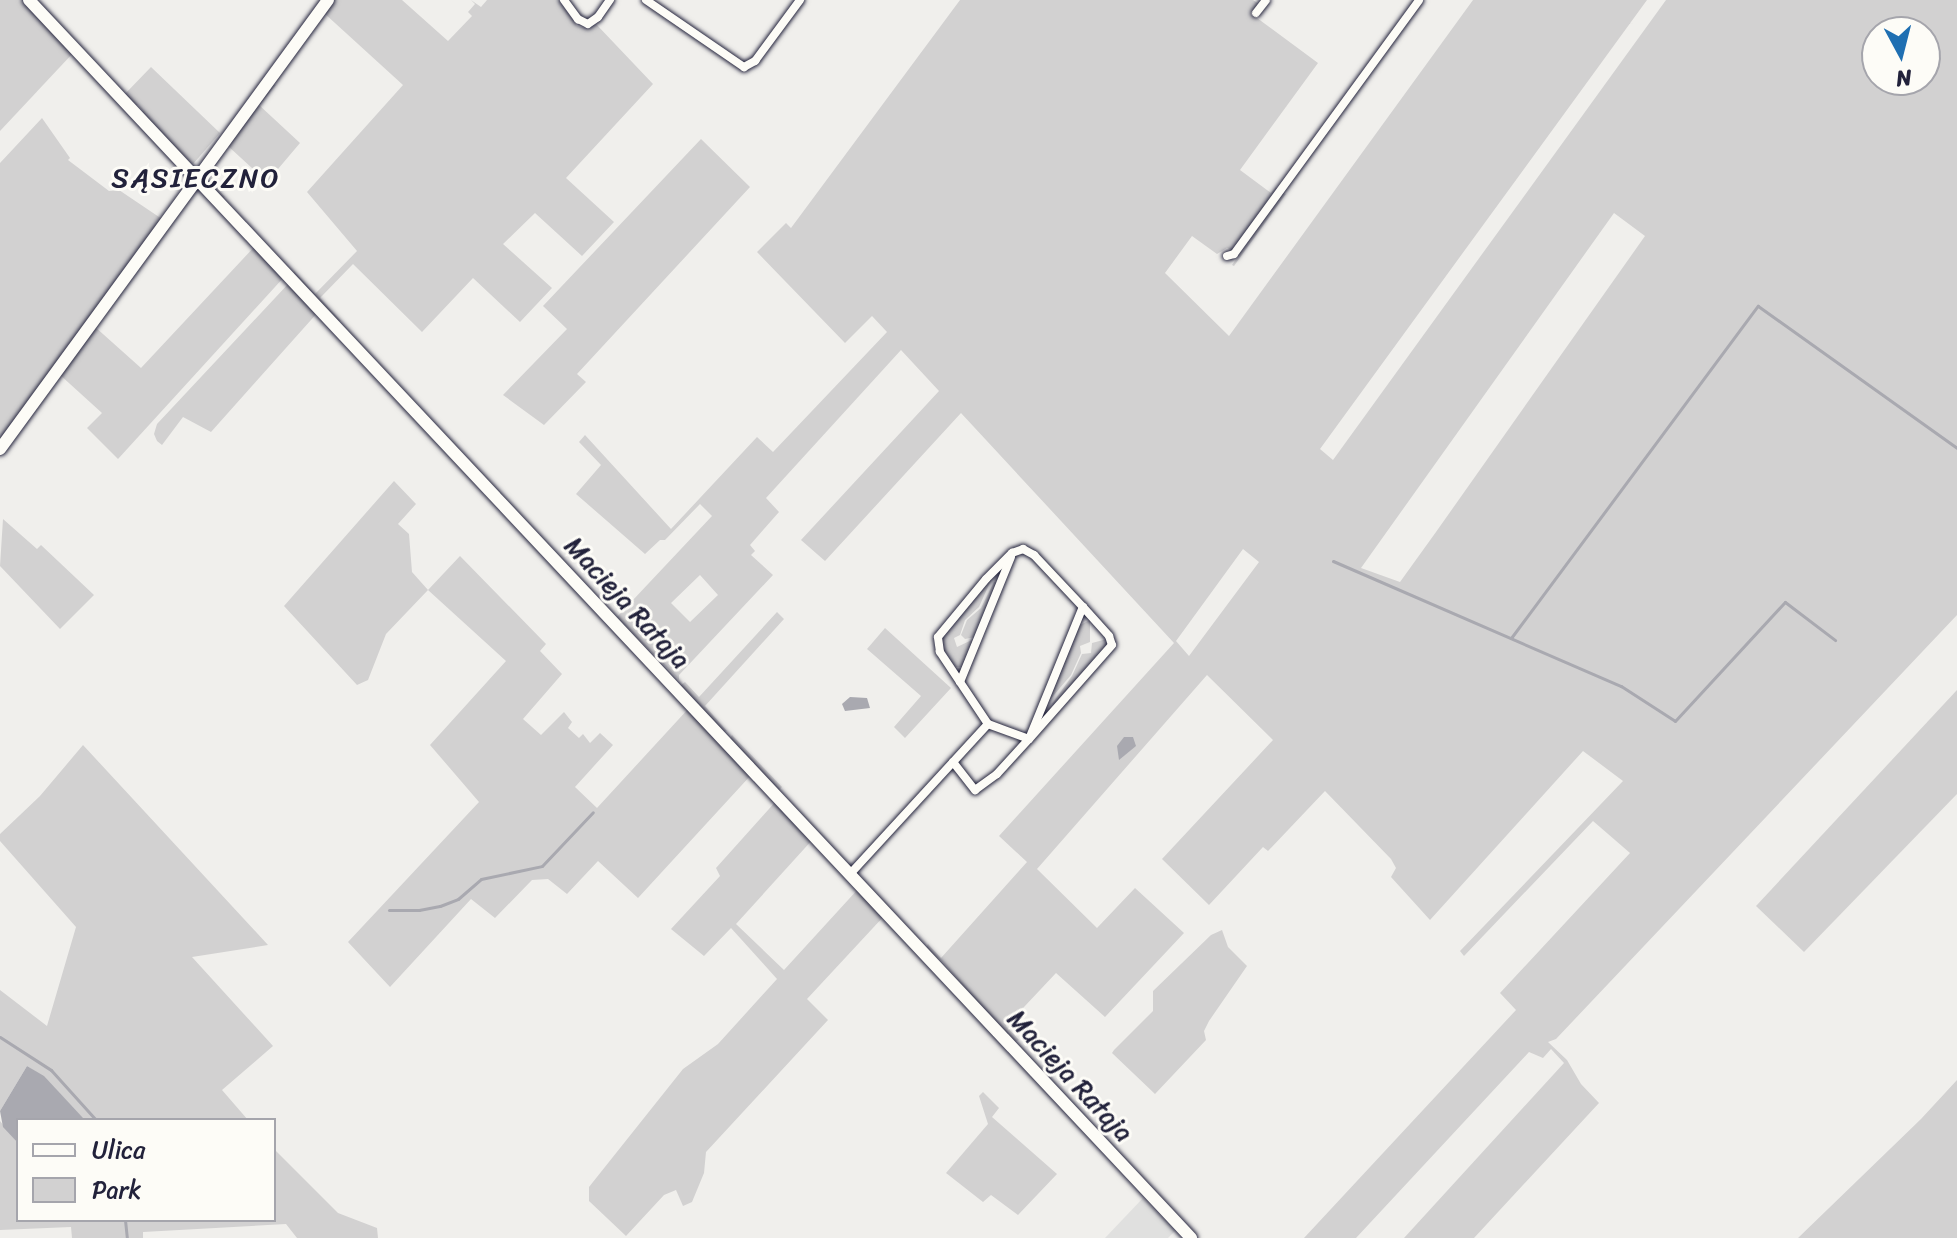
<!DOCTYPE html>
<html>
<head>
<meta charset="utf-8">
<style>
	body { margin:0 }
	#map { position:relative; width:1957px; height:1238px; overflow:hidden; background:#f0efec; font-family:Sriracha,sans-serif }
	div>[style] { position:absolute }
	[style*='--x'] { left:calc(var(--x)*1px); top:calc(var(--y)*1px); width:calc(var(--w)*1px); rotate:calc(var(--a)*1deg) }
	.built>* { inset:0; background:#e0e0df }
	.green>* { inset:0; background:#d2d1d1 }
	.water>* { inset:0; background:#a9a9b0 }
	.stream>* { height:3px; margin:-1.5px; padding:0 1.5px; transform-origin:1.5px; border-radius:1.5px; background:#a9a9b0 }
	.roads { filter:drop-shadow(0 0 2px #22223b) drop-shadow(0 0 2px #22223b) }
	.street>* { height:8px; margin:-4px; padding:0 4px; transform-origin:4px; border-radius:4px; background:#fdfcf7 }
	.secondary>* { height:12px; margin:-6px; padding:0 6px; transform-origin:6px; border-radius:6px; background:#fdfcf7 }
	span { translate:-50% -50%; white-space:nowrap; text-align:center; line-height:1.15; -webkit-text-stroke:6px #fdfcf7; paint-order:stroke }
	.street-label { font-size:26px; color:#22223b }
	.neighbourhood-label { font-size:28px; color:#22223b; letter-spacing:2px }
	.legend { position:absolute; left:16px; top:1118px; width:260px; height:104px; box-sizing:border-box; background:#fdfcf7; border:2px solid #a5a5ac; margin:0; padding:10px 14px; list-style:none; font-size:24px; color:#22223b }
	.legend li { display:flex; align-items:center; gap:16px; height:40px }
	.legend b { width:40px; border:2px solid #a5a5ac }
	.north { position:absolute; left:1861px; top:16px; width:80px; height:80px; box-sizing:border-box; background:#fdfcf7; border:2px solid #a5a5ac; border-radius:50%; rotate:173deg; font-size:22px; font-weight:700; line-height:32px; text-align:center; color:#22223b }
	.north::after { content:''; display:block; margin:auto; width:28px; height:36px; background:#1f6fb2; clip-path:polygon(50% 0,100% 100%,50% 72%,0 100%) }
</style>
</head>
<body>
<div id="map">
	<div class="built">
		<i style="clip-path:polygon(1143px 1198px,1175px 1231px,1168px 1238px,1105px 1238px)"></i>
	</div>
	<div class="green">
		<i style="clip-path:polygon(0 0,25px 0,74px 52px,0 131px)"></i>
		<i style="clip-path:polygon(333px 0,402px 0,448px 41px,472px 16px,468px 12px,475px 4px,471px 0,481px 7px,487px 0,559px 0,577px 26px,585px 28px,596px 24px,653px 84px,566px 178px,614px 222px,582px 256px,535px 213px,503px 244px,552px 288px,520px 322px,473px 278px,422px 332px,353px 264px,320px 298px,341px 321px,337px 321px,293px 275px,294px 271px,315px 294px,357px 251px,307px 192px,403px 85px,324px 13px)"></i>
		<i style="clip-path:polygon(evenodd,960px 0,1253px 0,1259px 4px,1255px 9px,1257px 18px,1318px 63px,1240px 170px,1271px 193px,1276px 187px,1278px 190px,1232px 250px,1227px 248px,1217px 254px,1192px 236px,1165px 273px,1229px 336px,1473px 0,1647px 0,1320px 449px,1333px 460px,1666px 0,1957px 0,1957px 615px,1556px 1039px,1548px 1042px,1567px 1060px,1581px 1084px,1599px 1103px,1474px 1238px,1404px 1238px,1564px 1063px,1551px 1049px,1543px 1058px,1529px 1052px,1356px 1238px,1304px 1238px,1516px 1010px,1500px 993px,1630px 853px,1593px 821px,1464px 956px,1460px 951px,1623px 781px,1583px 751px,1430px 920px,1391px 877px,1396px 868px,1391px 859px,1325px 791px,1268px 851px,1263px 847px,1209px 905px,1162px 859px,1273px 740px,1207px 675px,1037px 869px,1097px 928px,1135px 888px,1184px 933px,1105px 1017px,1056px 973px,1006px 1026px,1019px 1040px,1013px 1043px,943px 962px,926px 948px,928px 944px,941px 958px,1027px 862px,999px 836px,1174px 643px,961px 413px,825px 561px,801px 540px,939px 391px,901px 350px,766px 498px,779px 512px,750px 545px,755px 551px,751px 555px,773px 575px,679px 675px,679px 680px,617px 617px,712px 516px,700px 504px,665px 540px,660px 540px,645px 554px,576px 494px,601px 465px,579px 442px,585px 435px,671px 529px,757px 437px,773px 452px,887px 332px,872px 316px,845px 343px,757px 252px,786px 223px,791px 228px,960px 0,1877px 32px,1925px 32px,1925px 80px,1877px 80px,1877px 32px,960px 0,1614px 213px,1645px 236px,1436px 532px,1400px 582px,1361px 568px,1614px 213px,960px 0,1243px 549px,1259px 562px,1189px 656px,1176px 641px,1243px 549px,960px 0,700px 575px,718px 595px,690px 622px,671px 603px,700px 575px)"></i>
		<i style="clip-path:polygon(151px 67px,220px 133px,193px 164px,140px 115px,143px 111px,138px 105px,132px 106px,123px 96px)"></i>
		<i style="clip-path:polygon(273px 84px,276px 85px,259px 105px,300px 143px,267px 182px,228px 146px,212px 171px,213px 184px,225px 197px,221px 200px,204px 179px)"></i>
		<i style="clip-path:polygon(42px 118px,70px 158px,68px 160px,109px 191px,119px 190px,162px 219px,0 443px,0 163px)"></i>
		<i style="clip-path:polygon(701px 139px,750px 187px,577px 374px,586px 382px,544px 425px,503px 395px,567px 329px,543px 306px)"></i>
		<i style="clip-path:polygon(1283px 193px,1286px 194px,1234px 266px,1232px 265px)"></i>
		<i style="clip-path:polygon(256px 245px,285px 276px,118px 459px,87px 428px,102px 413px,59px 374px,94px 326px,141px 368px)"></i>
		<i style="clip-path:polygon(289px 283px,319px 311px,211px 432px,183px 417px,162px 445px,157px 441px,154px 434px,157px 424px)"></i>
		<i style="clip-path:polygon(394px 481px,416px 504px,398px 524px,409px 534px,412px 572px,428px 590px,460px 556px,546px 644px,540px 651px,562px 674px,523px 719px,541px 735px,564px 712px,572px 722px,568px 728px,579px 738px,583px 734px,590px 743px,600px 733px,613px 745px,575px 787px,597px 808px,689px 708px,752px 774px,638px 898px,598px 861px,567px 894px,548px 879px,532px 880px,495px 918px,471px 899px,390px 987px,348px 942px,479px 802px,430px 745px,506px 661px,428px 590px,386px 634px,368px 680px,357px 685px,284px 606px)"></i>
		<i style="clip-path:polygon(3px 519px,37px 549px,41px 545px,94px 595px,60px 629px,0 566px)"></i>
		<i style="clip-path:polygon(992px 578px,979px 607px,965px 620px,960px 635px,954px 638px,957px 647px,974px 639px,962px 667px,955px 667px,943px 649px,942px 634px)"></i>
		<i style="clip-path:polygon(994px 582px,997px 582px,975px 637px,965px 639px,961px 635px,967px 620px,981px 608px)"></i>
		<i style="clip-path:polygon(777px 612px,784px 619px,705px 706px,727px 731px,723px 732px,680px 686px,685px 682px,699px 697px)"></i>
		<i style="clip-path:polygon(1090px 620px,1090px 642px,1080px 646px,1081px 653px,1071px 675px,1048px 702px,1080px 625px)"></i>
		<i style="clip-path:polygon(885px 628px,951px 688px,905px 738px,894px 727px,921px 696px,867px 649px)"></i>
		<i style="clip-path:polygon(1107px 639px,1109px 645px,1055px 706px,1052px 704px,1072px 676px,1082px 654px,1091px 653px,1092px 643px)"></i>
		<i style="clip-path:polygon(1957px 690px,1957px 794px,1804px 952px,1756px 906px)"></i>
		<i style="clip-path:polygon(732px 735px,761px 765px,782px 787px,778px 791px,730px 739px)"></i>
		<i style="clip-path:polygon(83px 745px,268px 945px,192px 957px,273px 1046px,222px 1090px,248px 1120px,85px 1120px,44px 1077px,27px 1066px,0 1111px,0 990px,47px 1026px,76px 927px,0 841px,0 834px,40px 796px)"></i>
		<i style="clip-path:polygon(777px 800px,814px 838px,736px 924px,784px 970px,859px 888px,885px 915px,807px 999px,828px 1020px,706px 1152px,704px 1173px,692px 1202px,683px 1206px,676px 1190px,664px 1195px,626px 1236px,589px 1201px,589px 1187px,683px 1069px,718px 1044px,777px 979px,731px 928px,704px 956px,671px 929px,720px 876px,716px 868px)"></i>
		<i style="clip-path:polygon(1222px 930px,1228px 947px,1247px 966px,1209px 1021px,1204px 1031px,1206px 1040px,1155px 1094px,1112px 1053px,1114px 1050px,1153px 1011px,1153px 991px,1211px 935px)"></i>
		<i style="clip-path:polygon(1957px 1080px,1957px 1238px,1798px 1238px,1921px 1119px)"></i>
		<i style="clip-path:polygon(983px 1092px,999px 1108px,992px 1117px,1057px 1174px,1018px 1215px,991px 1195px,983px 1202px,946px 1173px,988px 1124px,979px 1096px)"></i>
		<i style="clip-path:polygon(0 1121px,18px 1143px,18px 1220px,274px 1220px,274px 1149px,338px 1213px,377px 1228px,378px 1238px,297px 1238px,286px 1224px,143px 1232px,143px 1238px,72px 1238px,71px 1227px,0 1230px)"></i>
	</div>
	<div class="water">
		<i style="clip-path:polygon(850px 697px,867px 698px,870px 708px,845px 711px,842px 704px)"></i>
		<i style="clip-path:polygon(1124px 737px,1133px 737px,1136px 746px,1119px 760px,1117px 746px)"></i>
		<i style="clip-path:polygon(27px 1066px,44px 1076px,85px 1120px,18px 1120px,18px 1143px,3px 1127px,0 1111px)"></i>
	</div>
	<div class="stream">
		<i style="--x:1333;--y:561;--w:314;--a:23.5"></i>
		<i style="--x:1621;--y:686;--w:64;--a:32.9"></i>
		<i style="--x:1675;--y:721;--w:162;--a:-47.3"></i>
		<i style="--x:1785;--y:602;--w:63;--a:37.2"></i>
		<i style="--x:1511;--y:638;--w:414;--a:-53.4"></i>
		<i style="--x:1758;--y:306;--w:244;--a:35.5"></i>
		<i style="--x:389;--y:910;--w:30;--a:0"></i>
		<i style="--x:419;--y:910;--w:21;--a:-11"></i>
		<i style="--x:440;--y:906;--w:19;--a:-21"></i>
		<i style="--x:458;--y:899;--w:30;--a:-41"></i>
		<i style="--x:481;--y:879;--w:62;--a:-12"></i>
		<i style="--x:542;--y:866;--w:74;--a:-46.6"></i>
		<i style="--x:0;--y:1037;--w:61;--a:32.9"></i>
		<i style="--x:51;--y:1070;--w:67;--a:48"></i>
		<i style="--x:125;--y:1220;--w:18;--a:84"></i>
	</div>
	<div class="roads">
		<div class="street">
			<i style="--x:564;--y:0;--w:24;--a:54"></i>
			<i style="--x:578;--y:19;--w:11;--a:27"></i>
			<i style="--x:588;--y:24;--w:12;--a:-35"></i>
			<i style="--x:598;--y:17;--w:21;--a:-55"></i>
			<i style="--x:646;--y:0;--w:119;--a:34.4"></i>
			<i style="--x:744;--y:67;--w:13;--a:-29"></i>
			<i style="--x:755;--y:61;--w:76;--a:-53.6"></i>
			<i style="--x:1256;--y:13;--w:16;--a:-52"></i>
			<i style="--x:1227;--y:256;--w:7;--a:-16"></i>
			<i style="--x:1234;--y:254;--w:314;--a:-53.9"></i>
			<i style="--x:960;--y:682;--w:135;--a:-67.8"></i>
			<i style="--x:953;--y:762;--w:36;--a:52"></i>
			<i style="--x:975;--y:790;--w:27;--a:-36"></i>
			<i style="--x:997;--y:774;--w:47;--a:-47.6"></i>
			<i style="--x:1029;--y:739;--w:143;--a:-67.8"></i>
			<i style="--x:851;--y:873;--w:202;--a:-47.4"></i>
			<i style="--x:988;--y:724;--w:87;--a:-123.7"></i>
			<i style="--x:940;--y:652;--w:15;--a:-98"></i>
			<i style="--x:938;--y:637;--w:75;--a:-50.4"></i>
			<i style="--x:986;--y:579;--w:37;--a:-45"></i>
			<i style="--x:1012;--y:553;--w:12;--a:-20"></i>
			<i style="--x:1023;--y:549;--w:13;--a:29"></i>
			<i style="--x:1034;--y:555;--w:71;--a:46.7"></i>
			<i style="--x:1083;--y:607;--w:39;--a:48"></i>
			<i style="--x:1109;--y:636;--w:9;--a:72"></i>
			<i style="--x:1112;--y:645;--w:125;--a:131.4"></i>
			<i style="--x:1029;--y:739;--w:44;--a:-159.9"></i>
		</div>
		<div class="secondary">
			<i style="--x:29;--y:0;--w:1698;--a:46.81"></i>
			<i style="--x:0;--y:449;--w:556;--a:-53.85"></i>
		</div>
	</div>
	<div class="street-label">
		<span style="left:627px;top:603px;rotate:47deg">Macieja Rataja</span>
		<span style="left:1070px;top:1076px;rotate:47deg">Macieja Rataja</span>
	</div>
	<div class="neighbourhood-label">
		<span style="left:196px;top:178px">SĄSIECZNO</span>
	</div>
	<ul class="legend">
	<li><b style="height:10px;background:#fdfcf7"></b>Ulica</li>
	<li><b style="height:22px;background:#d2d1d1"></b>Park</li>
	</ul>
	<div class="north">N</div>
</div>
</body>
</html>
